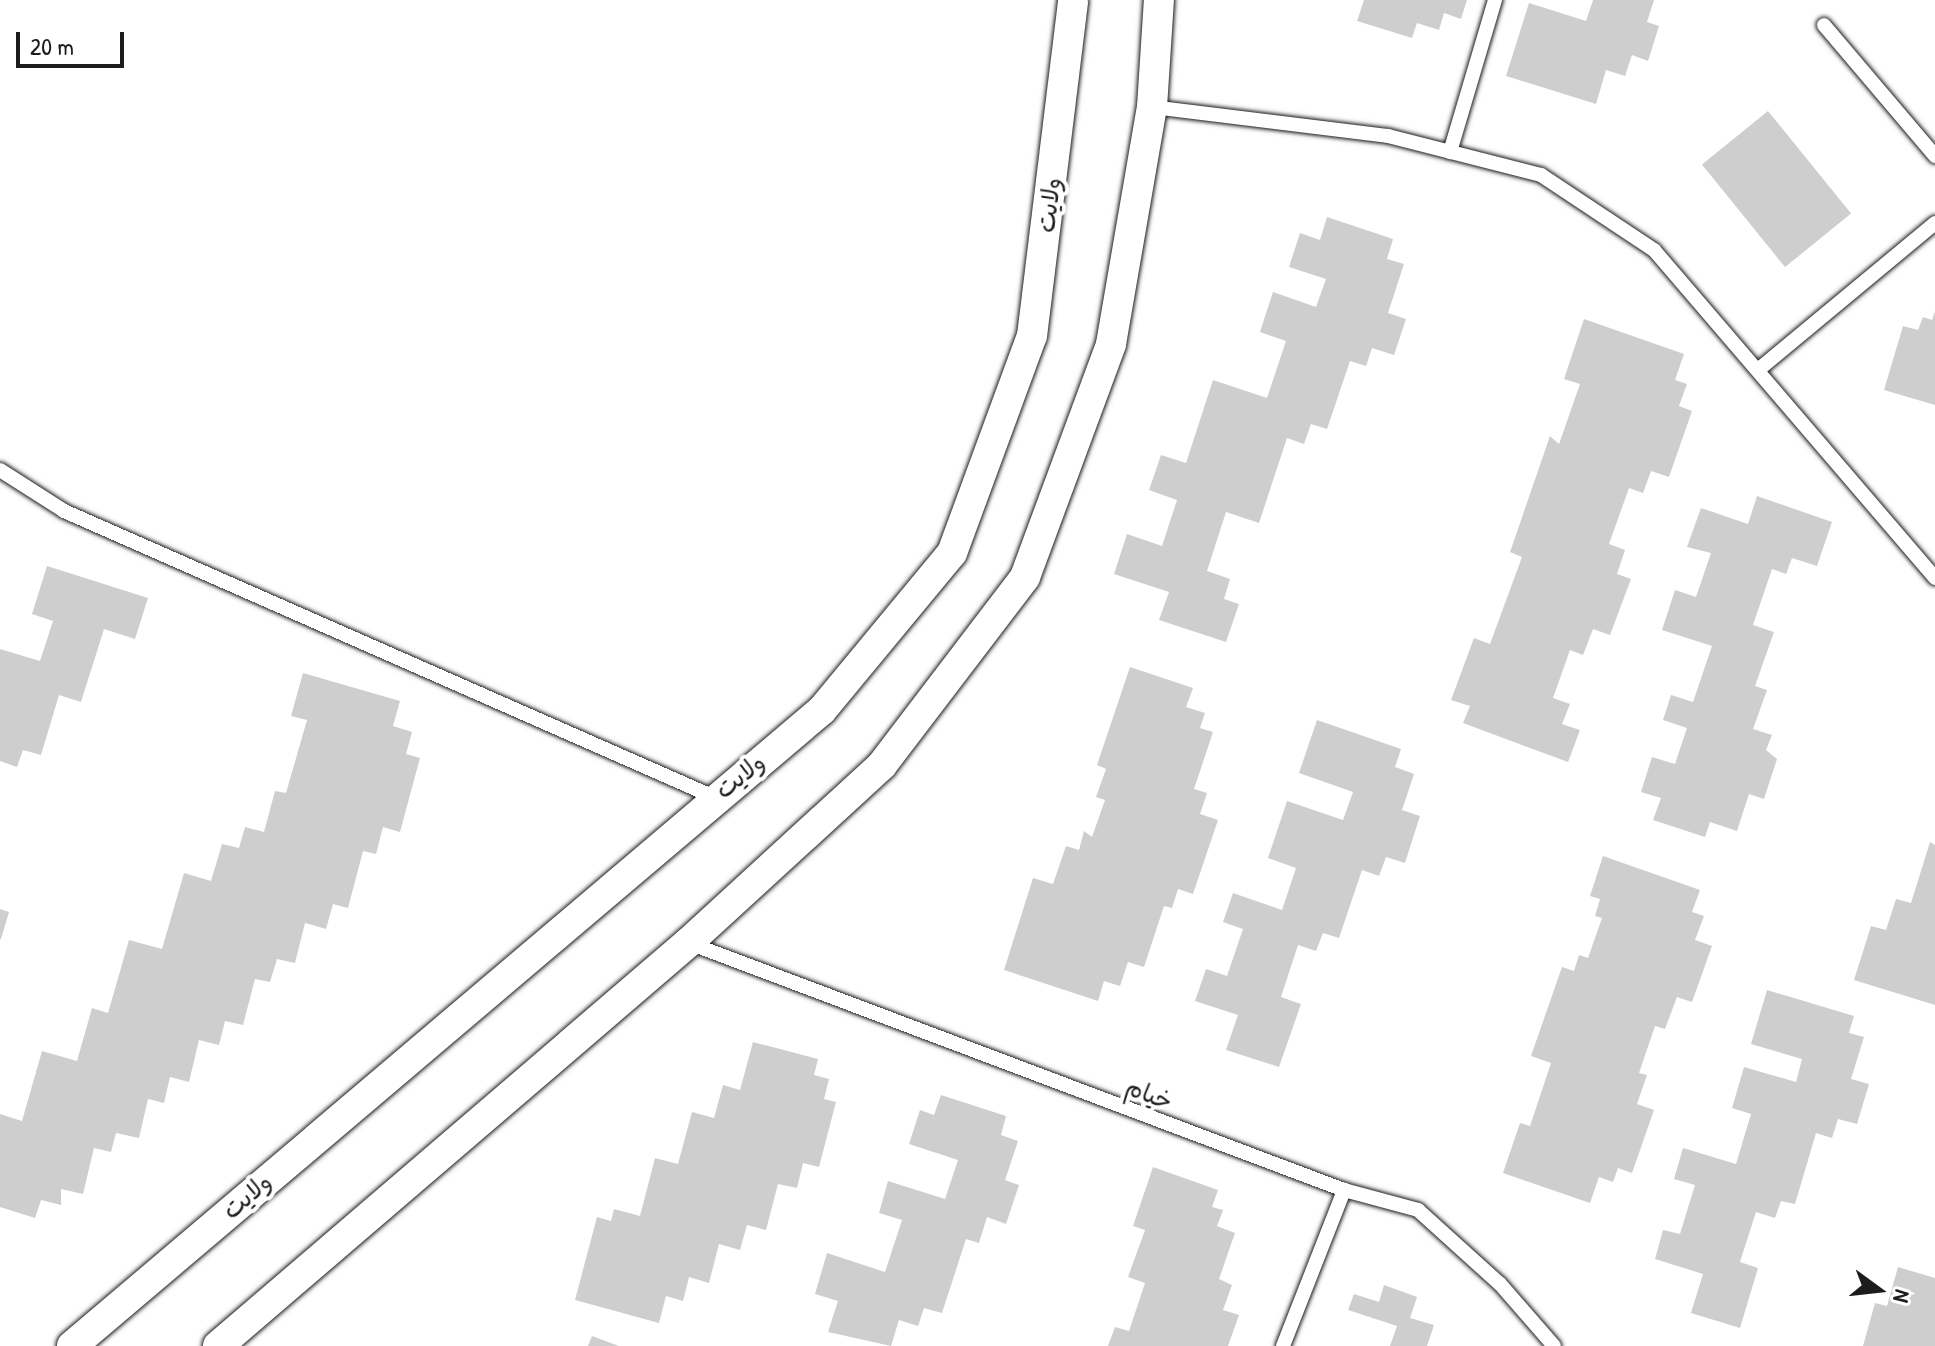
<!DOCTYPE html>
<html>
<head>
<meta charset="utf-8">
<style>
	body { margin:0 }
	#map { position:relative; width:1935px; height:1346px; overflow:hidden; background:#fff; font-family:"Patrick Hand","Playpen Sans Arabic",sans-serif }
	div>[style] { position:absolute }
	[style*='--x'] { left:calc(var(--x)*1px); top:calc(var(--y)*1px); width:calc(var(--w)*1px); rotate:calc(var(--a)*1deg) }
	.building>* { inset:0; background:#cecece; transform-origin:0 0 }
	.roads { filter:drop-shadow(0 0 2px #1c1c1c) drop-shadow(0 0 2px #1c1c1c) }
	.lane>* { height:14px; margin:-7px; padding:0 7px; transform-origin:7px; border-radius:7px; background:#fff }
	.street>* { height:30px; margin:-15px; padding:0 15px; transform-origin:15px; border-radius:15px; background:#fff }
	span { translate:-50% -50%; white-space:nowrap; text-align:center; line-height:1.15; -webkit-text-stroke:8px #fff; paint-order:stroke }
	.street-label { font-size:24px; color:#1c1c1c }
	.north { position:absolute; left:1839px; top:1250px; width:80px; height:80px; -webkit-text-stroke:6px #fff; paint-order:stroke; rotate:105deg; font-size:22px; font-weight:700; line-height:32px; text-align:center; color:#1c1c1c }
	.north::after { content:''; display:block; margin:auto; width:28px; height:36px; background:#1c1c1c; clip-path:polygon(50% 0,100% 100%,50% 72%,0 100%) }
	.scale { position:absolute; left:16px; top:32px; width:108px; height:36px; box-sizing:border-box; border:4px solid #1c1c1c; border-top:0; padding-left:10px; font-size:24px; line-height:28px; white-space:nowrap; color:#1c1c1c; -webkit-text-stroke:6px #fff; paint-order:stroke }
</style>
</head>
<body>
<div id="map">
	<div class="building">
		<i style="clip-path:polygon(1364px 0,1467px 0,1461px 19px,1444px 13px,1439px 30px,1417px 23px,1412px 38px,1357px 21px)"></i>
		<i style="clip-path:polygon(1593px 0,1654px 0,1647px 22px,1659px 26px,1648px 61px,1632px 55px,1625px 76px,1606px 70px,1596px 104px,1506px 76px,1529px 3px,1586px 21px)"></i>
		<i style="left:1768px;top:111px;width:132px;height:85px;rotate:51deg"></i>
		<i style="clip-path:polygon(1327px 217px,1393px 239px,1387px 259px,1404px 264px,1388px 313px,1406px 319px,1394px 355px,1372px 348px,1366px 366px,1350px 361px,1327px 429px,1311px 424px,1304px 444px,1287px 438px,1259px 523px,1226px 512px,1207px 571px,1230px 579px,1224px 599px,1239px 604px,1226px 642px,1159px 620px,1169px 592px,1114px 574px,1127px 534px,1162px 546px,1177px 500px,1149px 490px,1161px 455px,1186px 463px,1213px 380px,1267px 398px,1286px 341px,1260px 332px,1273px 292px,1316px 307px,1326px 279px,1289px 267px,1300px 233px,1320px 240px)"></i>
		<i style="clip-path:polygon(1935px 311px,1935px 405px,1884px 390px,1903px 326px,1918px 330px,1923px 317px,1932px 320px)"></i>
		<i style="clip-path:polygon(1584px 319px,1684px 354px,1675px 380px,1687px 384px,1679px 406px,1692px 411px,1669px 477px,1651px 471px,1643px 493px,1629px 488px,1609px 544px,1625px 550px,1617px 574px,1631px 579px,1610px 635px,1593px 629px,1583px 655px,1570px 650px,1553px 698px,1570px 704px,1562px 724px,1580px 730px,1568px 762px,1463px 723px,1470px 706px,1451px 700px,1474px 638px,1490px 644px,1522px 557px,1510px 552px,1550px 436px,1559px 444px,1580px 384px,1564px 379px)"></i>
		<i style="clip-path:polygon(1757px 496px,1832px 522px,1817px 566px,1792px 558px,1786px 574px,1772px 569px,1753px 625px,1774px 632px,1755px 686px,1767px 690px,1753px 729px,1772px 735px,1766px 750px,1777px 759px,1764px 799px,1749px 794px,1737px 831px,1710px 822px,1705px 837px,1653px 820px,1661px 798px,1641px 792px,1652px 757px,1675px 764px,1687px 728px,1663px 720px,1671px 695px,1693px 702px,1712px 646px,1662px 630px,1675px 590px,1696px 597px,1711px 553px,1687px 547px,1701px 508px,1748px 524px)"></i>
		<i style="clip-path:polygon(47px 566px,148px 598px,135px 639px,104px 629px,81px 702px,59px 695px,41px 755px,23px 750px,17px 767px,0 761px,0 649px,40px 661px,53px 621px,32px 614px)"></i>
		<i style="clip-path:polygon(1130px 667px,1193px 688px,1186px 707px,1205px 713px,1200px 728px,1213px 732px,1194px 789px,1207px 793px,1200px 814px,1218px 820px,1193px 894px,1178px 889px,1172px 908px,1164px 906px,1144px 967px,1128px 962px,1120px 986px,1104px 981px,1098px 1001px,1004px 970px,1033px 878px,1053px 884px,1066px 846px,1079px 850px,1084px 831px,1092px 837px,1105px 800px,1096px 797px,1106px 769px,1097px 765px)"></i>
		<i style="clip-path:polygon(303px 673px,400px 701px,393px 726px,412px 732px,406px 754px,420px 758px,400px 832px,383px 827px,376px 854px,363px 851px,348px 908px,333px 904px,326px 929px,305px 923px,295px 963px,277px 959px,270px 982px,255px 979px,243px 1025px,225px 1021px,219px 1045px,199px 1040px,189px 1082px,170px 1077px,164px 1103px,148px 1099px,139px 1138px,116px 1133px,111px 1152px,94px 1148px,83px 1194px,61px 1189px,61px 1205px,41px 1200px,35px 1218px,0 1207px,0 1114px,22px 1121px,42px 1051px,77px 1061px,92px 1008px,108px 1013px,129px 940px,162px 949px,184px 873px,211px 881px,222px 844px,239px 848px,245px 827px,264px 832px,275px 791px,286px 793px,307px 720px,291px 716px)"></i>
		<i style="clip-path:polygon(1317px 720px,1401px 749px,1395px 767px,1414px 774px,1402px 810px,1420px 816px,1405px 863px,1386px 857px,1379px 876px,1362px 870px,1339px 938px,1323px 933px,1316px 951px,1298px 945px,1281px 997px,1301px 1004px,1279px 1067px,1226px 1050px,1238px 1015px,1195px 1001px,1206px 969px,1227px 976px,1243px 929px,1223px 922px,1233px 893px,1282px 910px,1296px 868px,1268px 858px,1287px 801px,1343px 820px,1353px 792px,1299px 773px)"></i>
		<i style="clip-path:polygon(1930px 842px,1935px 845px,1935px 1005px,1854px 980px,1871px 926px,1886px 930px,1896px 899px,1911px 903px)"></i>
		<i style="clip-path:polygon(1603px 856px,1700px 890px,1692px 912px,1704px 916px,1695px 940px,1712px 946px,1692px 1002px,1677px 997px,1665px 1029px,1655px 1026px,1639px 1073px,1647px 1075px,1637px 1104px,1654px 1110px,1632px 1173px,1618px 1168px,1613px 1182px,1599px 1177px,1590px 1203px,1503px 1173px,1520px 1123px,1530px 1126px,1551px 1063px,1531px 1056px,1562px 967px,1574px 971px,1579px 955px,1588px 958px,1602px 918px,1595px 916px,1600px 899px,1590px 896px)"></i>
		<i style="clip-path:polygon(0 909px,9px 912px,1px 939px,0 939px)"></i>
		<i style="clip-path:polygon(1767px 990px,1854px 1016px,1849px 1033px,1864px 1037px,1851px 1079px,1869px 1084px,1857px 1124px,1838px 1119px,1832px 1138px,1816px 1133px,1795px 1204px,1781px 1201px,1775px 1218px,1756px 1212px,1740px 1262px,1758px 1268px,1740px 1328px,1691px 1313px,1703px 1274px,1655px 1259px,1663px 1230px,1680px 1234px,1695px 1185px,1674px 1179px,1683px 1148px,1736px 1164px,1751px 1114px,1732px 1108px,1744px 1067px,1796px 1082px,1802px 1059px,1751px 1044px)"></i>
		<i style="clip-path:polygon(753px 1042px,818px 1059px,814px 1075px,829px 1079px,824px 1099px,836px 1102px,819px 1167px,803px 1163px,797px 1188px,778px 1184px,766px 1230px,747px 1225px,740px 1250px,719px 1244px,709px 1283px,689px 1277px,683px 1301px,666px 1296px,659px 1323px,575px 1300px,597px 1217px,611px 1221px,614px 1209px,640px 1216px,655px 1158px,678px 1164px,692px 1112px,714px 1118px,723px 1085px,740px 1090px)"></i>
		<i style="clip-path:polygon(941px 1095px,1006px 1116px,1001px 1135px,1018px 1141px,1005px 1180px,1019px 1185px,1006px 1224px,987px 1217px,979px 1243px,966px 1239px,942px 1313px,924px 1308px,918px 1326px,899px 1320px,891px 1346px,828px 1332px,838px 1301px,815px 1294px,827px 1253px,885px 1272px,902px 1220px,879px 1213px,888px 1181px,945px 1199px,958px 1160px,909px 1144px,920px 1110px,934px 1115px)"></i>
		<i style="clip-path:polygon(1153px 1167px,1218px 1190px,1212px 1207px,1223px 1210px,1217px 1226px,1235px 1233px,1219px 1279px,1232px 1285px,1223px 1310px,1239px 1315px,1228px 1346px,1108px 1346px,1115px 1327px,1129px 1331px,1145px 1283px,1128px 1277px,1145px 1230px,1133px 1226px)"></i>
		<i style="clip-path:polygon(1898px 1267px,1935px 1278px,1935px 1346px,1863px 1346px,1875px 1303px,1887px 1306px)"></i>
		<i style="clip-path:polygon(1384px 1285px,1417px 1297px,1410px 1318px,1434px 1325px,1427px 1346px,1390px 1346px,1397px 1326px,1348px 1310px,1354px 1294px,1379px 1302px)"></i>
		<i style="clip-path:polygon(592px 1336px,619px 1346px,588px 1346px)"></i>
	</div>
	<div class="roads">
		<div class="lane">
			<i style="--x:1824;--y:25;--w:172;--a:49.7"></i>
			<i style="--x:1152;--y:107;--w:238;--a:7"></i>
			<i style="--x:1388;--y:136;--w:158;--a:14.3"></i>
			<i style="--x:1541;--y:175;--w:136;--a:33.6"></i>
			<i style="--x:1654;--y:250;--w:432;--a:49.4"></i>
			<i style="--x:1450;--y:152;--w:159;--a:-73.5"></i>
			<i style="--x:1758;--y:370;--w:230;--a:-39.7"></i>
			<i style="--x:0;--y:470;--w:76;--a:32.6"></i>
			<i style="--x:64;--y:511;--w:710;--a:23.75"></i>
			<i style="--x:689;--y:943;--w:700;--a:20.66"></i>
			<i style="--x:1344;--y:1190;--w:77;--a:15.1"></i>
			<i style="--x:1418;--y:1210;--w:110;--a:42.1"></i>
			<i style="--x:1500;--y:1284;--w:82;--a:48.9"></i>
			<i style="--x:1283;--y:1346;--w:168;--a:-68.6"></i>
		</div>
		<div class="street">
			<i style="--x:72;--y:1346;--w:983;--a:-40.3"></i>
			<i style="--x:822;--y:710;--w:204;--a:-50.4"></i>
			<i style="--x:952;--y:553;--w:231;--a:-69.8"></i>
			<i style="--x:1032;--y:336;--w:338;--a:-83"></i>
			<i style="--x:218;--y:1346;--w:621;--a:-40.62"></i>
			<i style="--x:689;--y:942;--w:262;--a:-42.5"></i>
			<i style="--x:882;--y:765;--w:236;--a:-52.7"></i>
			<i style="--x:1025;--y:577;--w:248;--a:-69.7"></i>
			<i style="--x:1111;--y:344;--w:241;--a:-80.2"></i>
			<i style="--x:1152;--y:107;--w:107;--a:-86.3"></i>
		</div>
	</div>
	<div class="street-label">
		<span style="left:1049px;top:205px;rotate:-83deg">ولایت</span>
		<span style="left:740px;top:776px;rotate:-39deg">ولایت</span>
		<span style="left:1149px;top:1094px;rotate:20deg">خیام</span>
		<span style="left:247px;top:1196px;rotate:-41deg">ولایت</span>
	</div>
	<div class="north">N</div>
	<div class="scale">20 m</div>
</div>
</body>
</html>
